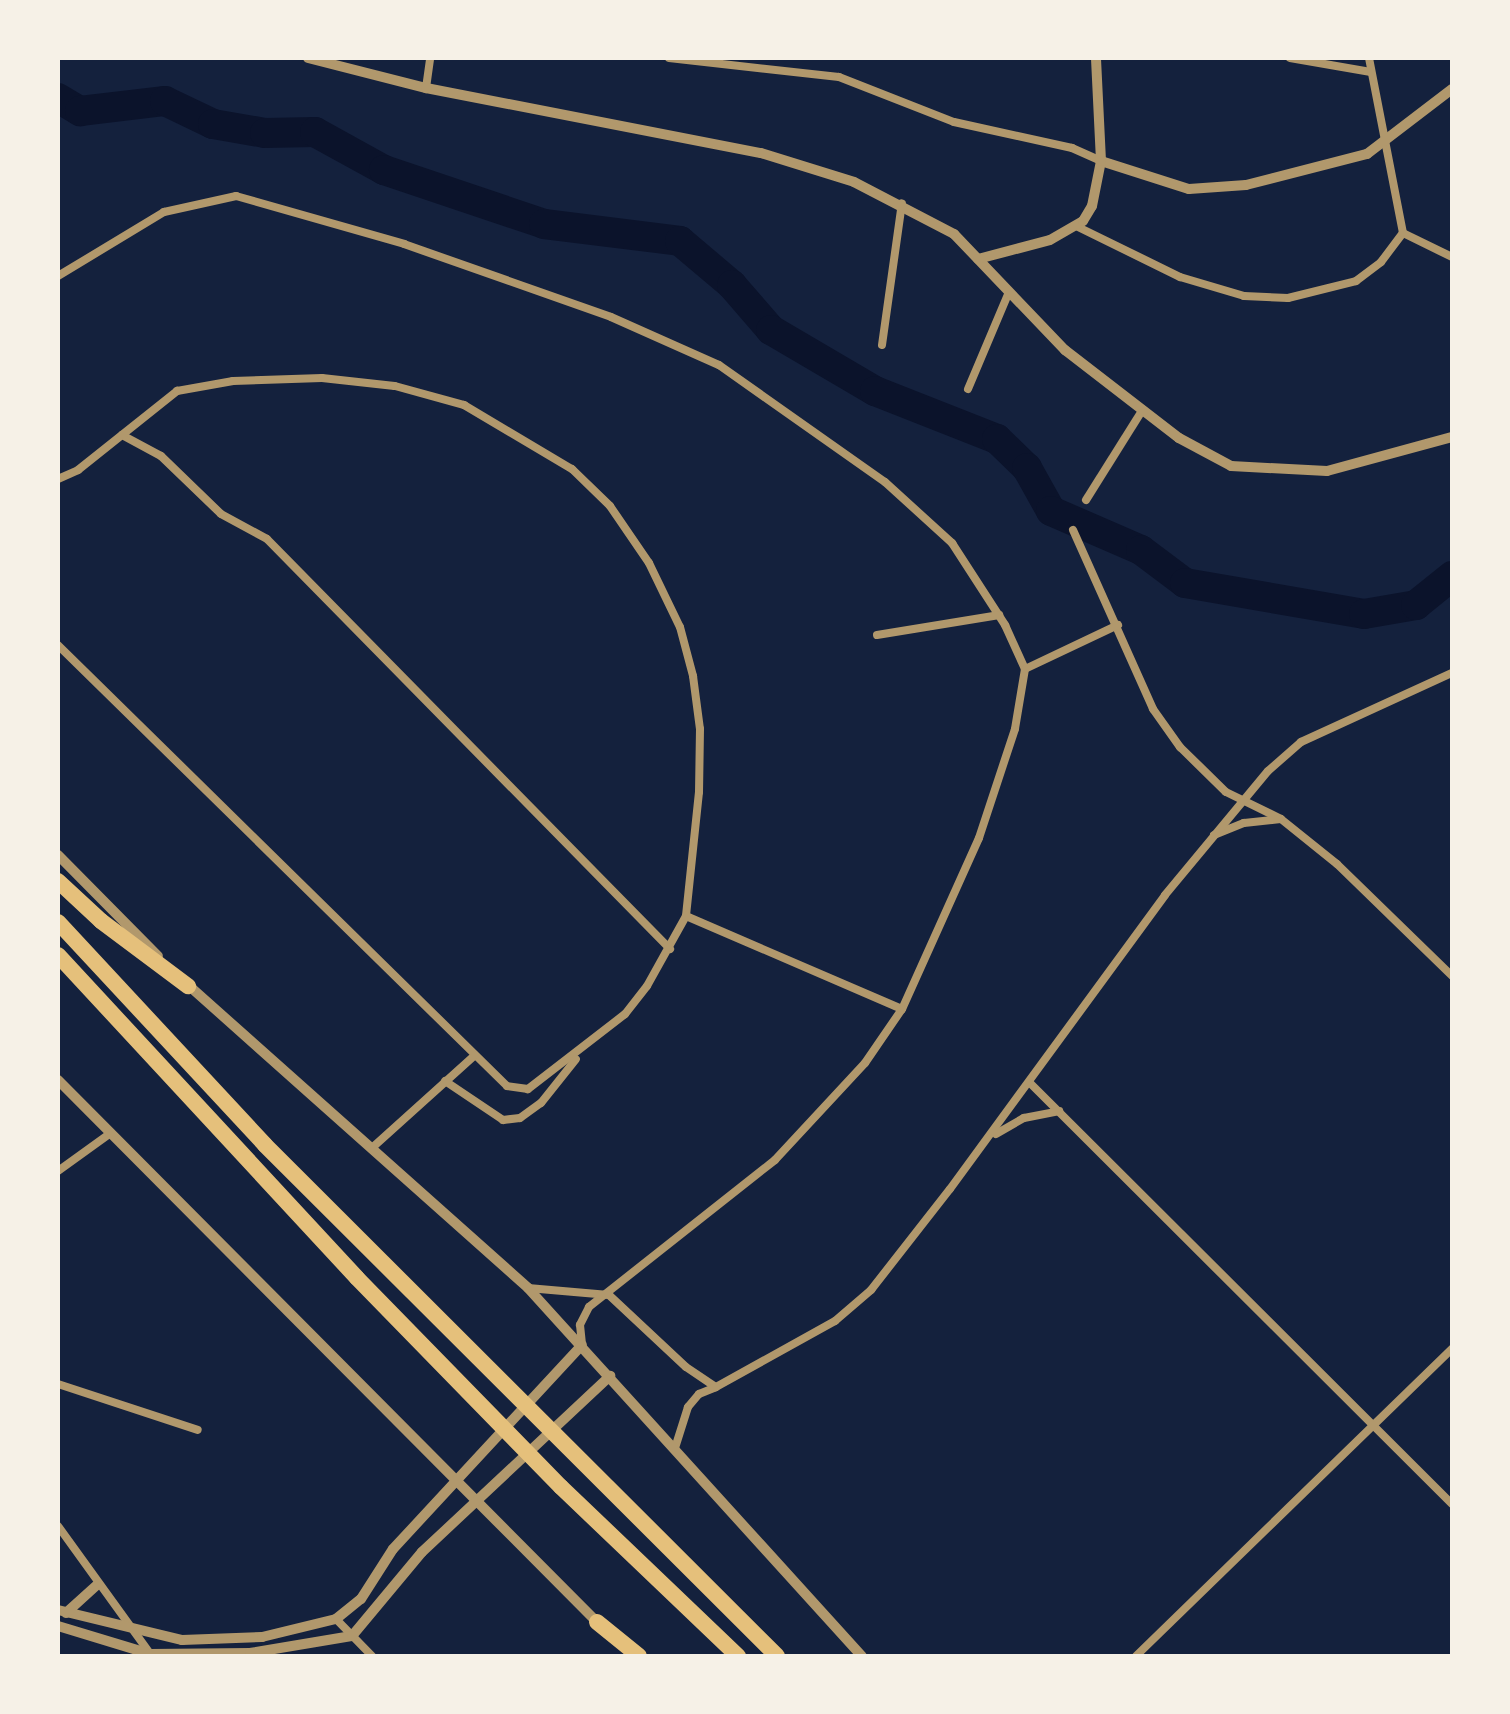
<!DOCTYPE html>
<html>
<head>
<meta charset="utf-8">
<style>
	body { margin:0 }
	#map { position:relative; width:1510px; height:1714px; overflow:hidden; background:#14213d; font-family:"IBM Plex Serif",serif }
	div>[style] { position:absolute }
	[style*='--x'] { left:calc(var(--x)*1px); top:calc(var(--y)*1px); width:calc(var(--w)*1px); rotate:calc(var(--a)*1deg) }
	.river>* { height:30px; margin:-15px; padding:0 15px; transform-origin:15px; border-radius:15px; background:#0b132b }
	.minor>* { height:8px; margin:-4px; padding:0 4px; transform-origin:4px; border-radius:4px; background:#b1986c }
	.tertiary>* { height:10px; margin:-5px; padding:0 5px; transform-origin:5px; border-radius:5px; background:#b1986c }
	.motorway>* { height:16px; margin:-8px; padding:0 8px; transform-origin:8px; border-radius:8px; background:#e5c07b }
	span { translate:-50% -50%; white-space:nowrap; text-align:center; line-height:1.15; -webkit-text-stroke:6px #f6f1e7; paint-order:stroke }
	.frame { position:absolute; inset:0; border:60px solid #f6f1e7; pointer-events:none }
</style>
</head>
<body>
<div id="map">
	<div class="river">
		<i style="--x:58;--y:98;--w:26;--a:31"></i>
		<i style="--x:80;--y:111;--w:86;--a:-6.7"></i>
		<i style="--x:165;--y:101;--w:53;--a:25.6"></i>
		<i style="--x:213;--y:124;--w:53;--a:9.8"></i>
		<i style="--x:265;--y:133;--w:50;--a:-1.1"></i>
		<i style="--x:315;--y:132;--w:79;--a:28.8"></i>
		<i style="--x:384;--y:170;--w:169;--a:18.6"></i>
		<i style="--x:544;--y:224;--w:137;--a:7.1"></i>
		<i style="--x:680;--y:241;--w:68;--a:40.2"></i>
		<i style="--x:732;--y:285;--w:60;--a:49.1"></i>
		<i style="--x:771;--y:330;--w:121;--a:30.4"></i>
		<i style="--x:875;--y:391;--w:131;--a:21.5"></i>
		<i style="--x:997;--y:439;--w:42;--a:44"></i>
		<i style="--x:1027;--y:468;--w:49;--a:60.8"></i>
		<i style="--x:1051;--y:511;--w:98;--a:23.4"></i>
		<i style="--x:1141;--y:550;--w:55;--a:36.9"></i>
		<i style="--x:1185;--y:583;--w:182;--a:9.8"></i>
		<i style="--x:1364;--y:614;--w:53;--a:-9.8"></i>
		<i style="--x:1416;--y:605;--w:46;--a:-38.9"></i>
	</div>
	<div class="minor">
		<i style="--x:669;--y:58;--w:171;--a:6.4"></i>
		<i style="--x:839;--y:77;--w:123;--a:21.4"></i>
		<i style="--x:954;--y:122;--w:121;--a:12.4"></i>
		<i style="--x:1072;--y:148;--w:32;--a:24"></i>
		<i style="--x:1290;--y:58;--w:82;--a:9.8"></i>
		<i style="--x:426;--y:88;--w:30;--a:-82"></i>
		<i style="--x:1076;--y:226;--w:116;--a:26.1"></i>
		<i style="--x:1180;--y:277;--w:67;--a:16.5"></i>
		<i style="--x:1244;--y:296;--w:44;--a:2.6"></i>
		<i style="--x:1288;--y:298;--w:70;--a:-14"></i>
		<i style="--x:1356;--y:281;--w:31;--a:-37"></i>
		<i style="--x:1381;--y:262;--w:36;--a:-53"></i>
		<i style="--x:1403;--y:233;--w:178;--a:-101"></i>
		<i style="--x:1403;--y:233;--w:55;--a:26.1"></i>
		<i style="--x:58;--y:276;--w:124;--a:-31.1"></i>
		<i style="--x:164;--y:212;--w:74;--a:-12.5"></i>
		<i style="--x:236;--y:196;--w:175;--a:15.9"></i>
		<i style="--x:404;--y:244;--w:219;--a:19.4"></i>
		<i style="--x:611;--y:317;--w:118;--a:24"></i>
		<i style="--x:719;--y:365;--w:203;--a:35.2"></i>
		<i style="--x:885;--y:482;--w:91;--a:42.3"></i>
		<i style="--x:952;--y:543;--w:98;--a:57.1"></i>
		<i style="--x:1005;--y:625;--w:48;--a:65.6"></i>
		<i style="--x:1025;--y:669;--w:61;--a:99.5"></i>
		<i style="--x:1015;--y:729;--w:115;--a:108.3"></i>
		<i style="--x:979;--y:838;--w:188;--a:114.2"></i>
		<i style="--x:902;--y:1009;--w:65;--a:124.4"></i>
		<i style="--x:865;--y:1063;--w:132;--a:132.9"></i>
		<i style="--x:775;--y:1160;--w:237;--a:141.7"></i>
		<i style="--x:589;--y:1307;--w:20;--a:117"></i>
		<i style="--x:580;--y:1325;--w:20;--a:84"></i>
		<i style="--x:882;--y:345;--w:143;--a:-82"></i>
		<i style="--x:968;--y:389;--w:105;--a:-67.1"></i>
		<i style="--x:122;--y:435;--w:44;--a:28.3"></i>
		<i style="--x:161;--y:456;--w:83;--a:44"></i>
		<i style="--x:221;--y:514;--w:52;--a:28.5"></i>
		<i style="--x:267;--y:539;--w:575;--a:45.49"></i>
		<i style="--x:58;--y:479;--w:22;--a:-24"></i>
		<i style="--x:78;--y:470;--w:127;--a:-38.6"></i>
		<i style="--x:177;--y:391;--w:57;--a:-10.1"></i>
		<i style="--x:233;--y:381;--w:89;--a:-1.9"></i>
		<i style="--x:322;--y:378;--w:73;--a:6.3"></i>
		<i style="--x:395;--y:386;--w:72;--a:15.4"></i>
		<i style="--x:464;--y:405;--w:126;--a:30.7"></i>
		<i style="--x:572;--y:469;--w:53;--a:44.2"></i>
		<i style="--x:610;--y:506;--w:69;--a:55.6"></i>
		<i style="--x:649;--y:563;--w:71;--a:64.2"></i>
		<i style="--x:680;--y:627;--w:51;--a:75.1"></i>
		<i style="--x:693;--y:676;--w:53;--a:82.5"></i>
		<i style="--x:700;--y:729;--w:63;--a:90.9"></i>
		<i style="--x:699;--y:792;--w:125;--a:96"></i>
		<i style="--x:686;--y:916;--w:80;--a:119.1"></i>
		<i style="--x:647;--y:986;--w:36;--a:128"></i>
		<i style="--x:625;--y:1014;--w:123;--a:142.3"></i>
		<i style="--x:528;--y:1089;--w:21;--a:-172"></i>
		<i style="--x:507;--y:1086;--w:629;--a:-135.52"></i>
		<i style="--x:1086;--y:500;--w:107;--a:-57.9"></i>
		<i style="--x:1073;--y:530;--w:196;--a:65.9"></i>
		<i style="--x:1153;--y:709;--w:47;--a:54.6"></i>
		<i style="--x:1180;--y:747;--w:64;--a:44.4"></i>
		<i style="--x:1226;--y:792;--w:61;--a:26.1"></i>
		<i style="--x:1281;--y:819;--w:72;--a:38.8"></i>
		<i style="--x:1337;--y:864;--w:161;--a:44.2"></i>
		<i style="--x:877;--y:635;--w:124;--a:-9.3"></i>
		<i style="--x:1025;--y:669;--w:103;--a:-25.3"></i>
		<i style="--x:1214;--y:835;--w:32;--a:-22"></i>
		<i style="--x:1244;--y:823;--w:37;--a:-6"></i>
		<i style="--x:686;--y:916;--w:235;--a:23.3"></i>
		<i style="--x:445;--y:1081;--w:70;--a:33.9"></i>
		<i style="--x:503;--y:1120;--w:17;--a:-7"></i>
		<i style="--x:520;--y:1118;--w:26;--a:-36"></i>
		<i style="--x:541;--y:1103;--w:56;--a:-51.5"></i>
		<i style="--x:1031;--y:1084;--w:595;--a:44.93"></i>
		<i style="--x:996;--y:1134;--w:32;--a:-30"></i>
		<i style="--x:1024;--y:1118;--w:36;--a:-11"></i>
		<i style="--x:373;--y:1147;--w:137;--a:-42"></i>
		<i style="--x:58;--y:1171;--w:62;--a:-35.8"></i>
		<i style="--x:528;--y:1288;--w:81;--a:4.9"></i>
		<i style="--x:609;--y:1295;--w:105;--a:43.1"></i>
		<i style="--x:686;--y:1367;--w:36;--a:34"></i>
		<i style="--x:716;--y:1387;--w:136;--a:-29"></i>
		<i style="--x:835;--y:1321;--w:48;--a:-40.7"></i>
		<i style="--x:871;--y:1290;--w:128;--a:-52"></i>
		<i style="--x:950;--y:1189;--w:364;--a:-53.8"></i>
		<i style="--x:1165;--y:895;--w:161;--a:-50.3"></i>
		<i style="--x:1268;--y:771;--w:44;--a:-41.3"></i>
		<i style="--x:1301;--y:742;--w:166;--a:-24.6"></i>
		<i style="--x:58;--y:1384;--w:147;--a:18.2"></i>
		<i style="--x:675;--y:1448;--w:43;--a:-72.4"></i>
		<i style="--x:688;--y:1407;--w:17;--a:-50"></i>
		<i style="--x:699;--y:1394;--w:18;--a:-22"></i>
		<i style="--x:58;--y:1526;--w:159;--a:54.2"></i>
		<i style="--x:336;--y:1619;--w:52;--a:45.8"></i>
		<i style="--x:1136;--y:1656;--w:441;--a:-44.2"></i>
	</div>
	<div class="tertiary">
		<i style="--x:308;--y:58;--w:122;--a:14.3"></i>
		<i style="--x:426;--y:88;--w:341;--a:11"></i>
		<i style="--x:761;--y:153;--w:97;--a:17.3"></i>
		<i style="--x:854;--y:182;--w:113;--a:27.5"></i>
		<i style="--x:954;--y:234;--w:161;--a:46.3"></i>
		<i style="--x:1065;--y:350;--w:144;--a:37.7"></i>
		<i style="--x:1179;--y:438;--w:59;--a:28.3"></i>
		<i style="--x:1231;--y:466;--w:96;--a:3"></i>
		<i style="--x:1327;--y:471;--w:130;--a:-15.2"></i>
		<i style="--x:1101;--y:161;--w:92;--a:17.7"></i>
		<i style="--x:1189;--y:189;--w:57;--a:-4"></i>
		<i style="--x:1246;--y:185;--w:125;--a:-14.4"></i>
		<i style="--x:1367;--y:154;--w:107;--a:-37.4"></i>
		<i style="--x:978;--y:259;--w:74;--a:-14.8"></i>
		<i style="--x:1050;--y:240;--w:38;--a:-30"></i>
		<i style="--x:1083;--y:221;--w:17;--a:-59"></i>
		<i style="--x:1092;--y:206;--w:46;--a:-78.7"></i>
		<i style="--x:1101;--y:161;--w:103;--a:-92.8"></i>
		<i style="--x:58;--y:855;--w:142;--a:45.3"></i>
		<i style="--x:187;--y:984;--w:457;--a:41.7"></i>
		<i style="--x:528;--y:1288;--w:497;--a:47.8"></i>
		<i style="--x:58;--y:1080;--w:770;--a:45.16"></i>
		<i style="--x:58;--y:1610;--w:128;--a:13.6"></i>
		<i style="--x:182;--y:1640;--w:80;--a:-2.1"></i>
		<i style="--x:262;--y:1637;--w:76;--a:-13.7"></i>
		<i style="--x:336;--y:1619;--w:32;--a:-39"></i>
		<i style="--x:361;--y:1599;--w:59;--a:-57.4"></i>
		<i style="--x:393;--y:1549;--w:278;--a:-47.2"></i>
		<i style="--x:66;--y:1613;--w:43;--a:-42.2"></i>
		<i style="--x:58;--y:1626;--w:96;--a:16.9"></i>
		<i style="--x:150;--y:1654;--w:100;--a:-0.6"></i>
		<i style="--x:250;--y:1653;--w:103;--a:-9.5"></i>
		<i style="--x:352;--y:1636;--w:109;--a:-50.2"></i>
		<i style="--x:422;--y:1552;--w:258;--a:-43.1"></i>
	</div>
	<div class="motorway">
		<i style="--x:58;--y:881;--w:59;--a:42.9"></i>
		<i style="--x:101;--y:921;--w:109;--a:36.8"></i>
		<i style="--x:58;--y:922;--w:304;--a:47.1"></i>
		<i style="--x:265;--y:1145;--w:723;--a:44.94"></i>
		<i style="--x:58;--y:955;--w:440;--a:47.2"></i>
		<i style="--x:357;--y:1278;--w:292;--a:45.7"></i>
		<i style="--x:561;--y:1487;--w:245;--a:43.7"></i>
		<i style="--x:597;--y:1622;--w:54;--a:39"></i>
	</div>
	<div class="frame"></div>
</div>
</body>
</html>
